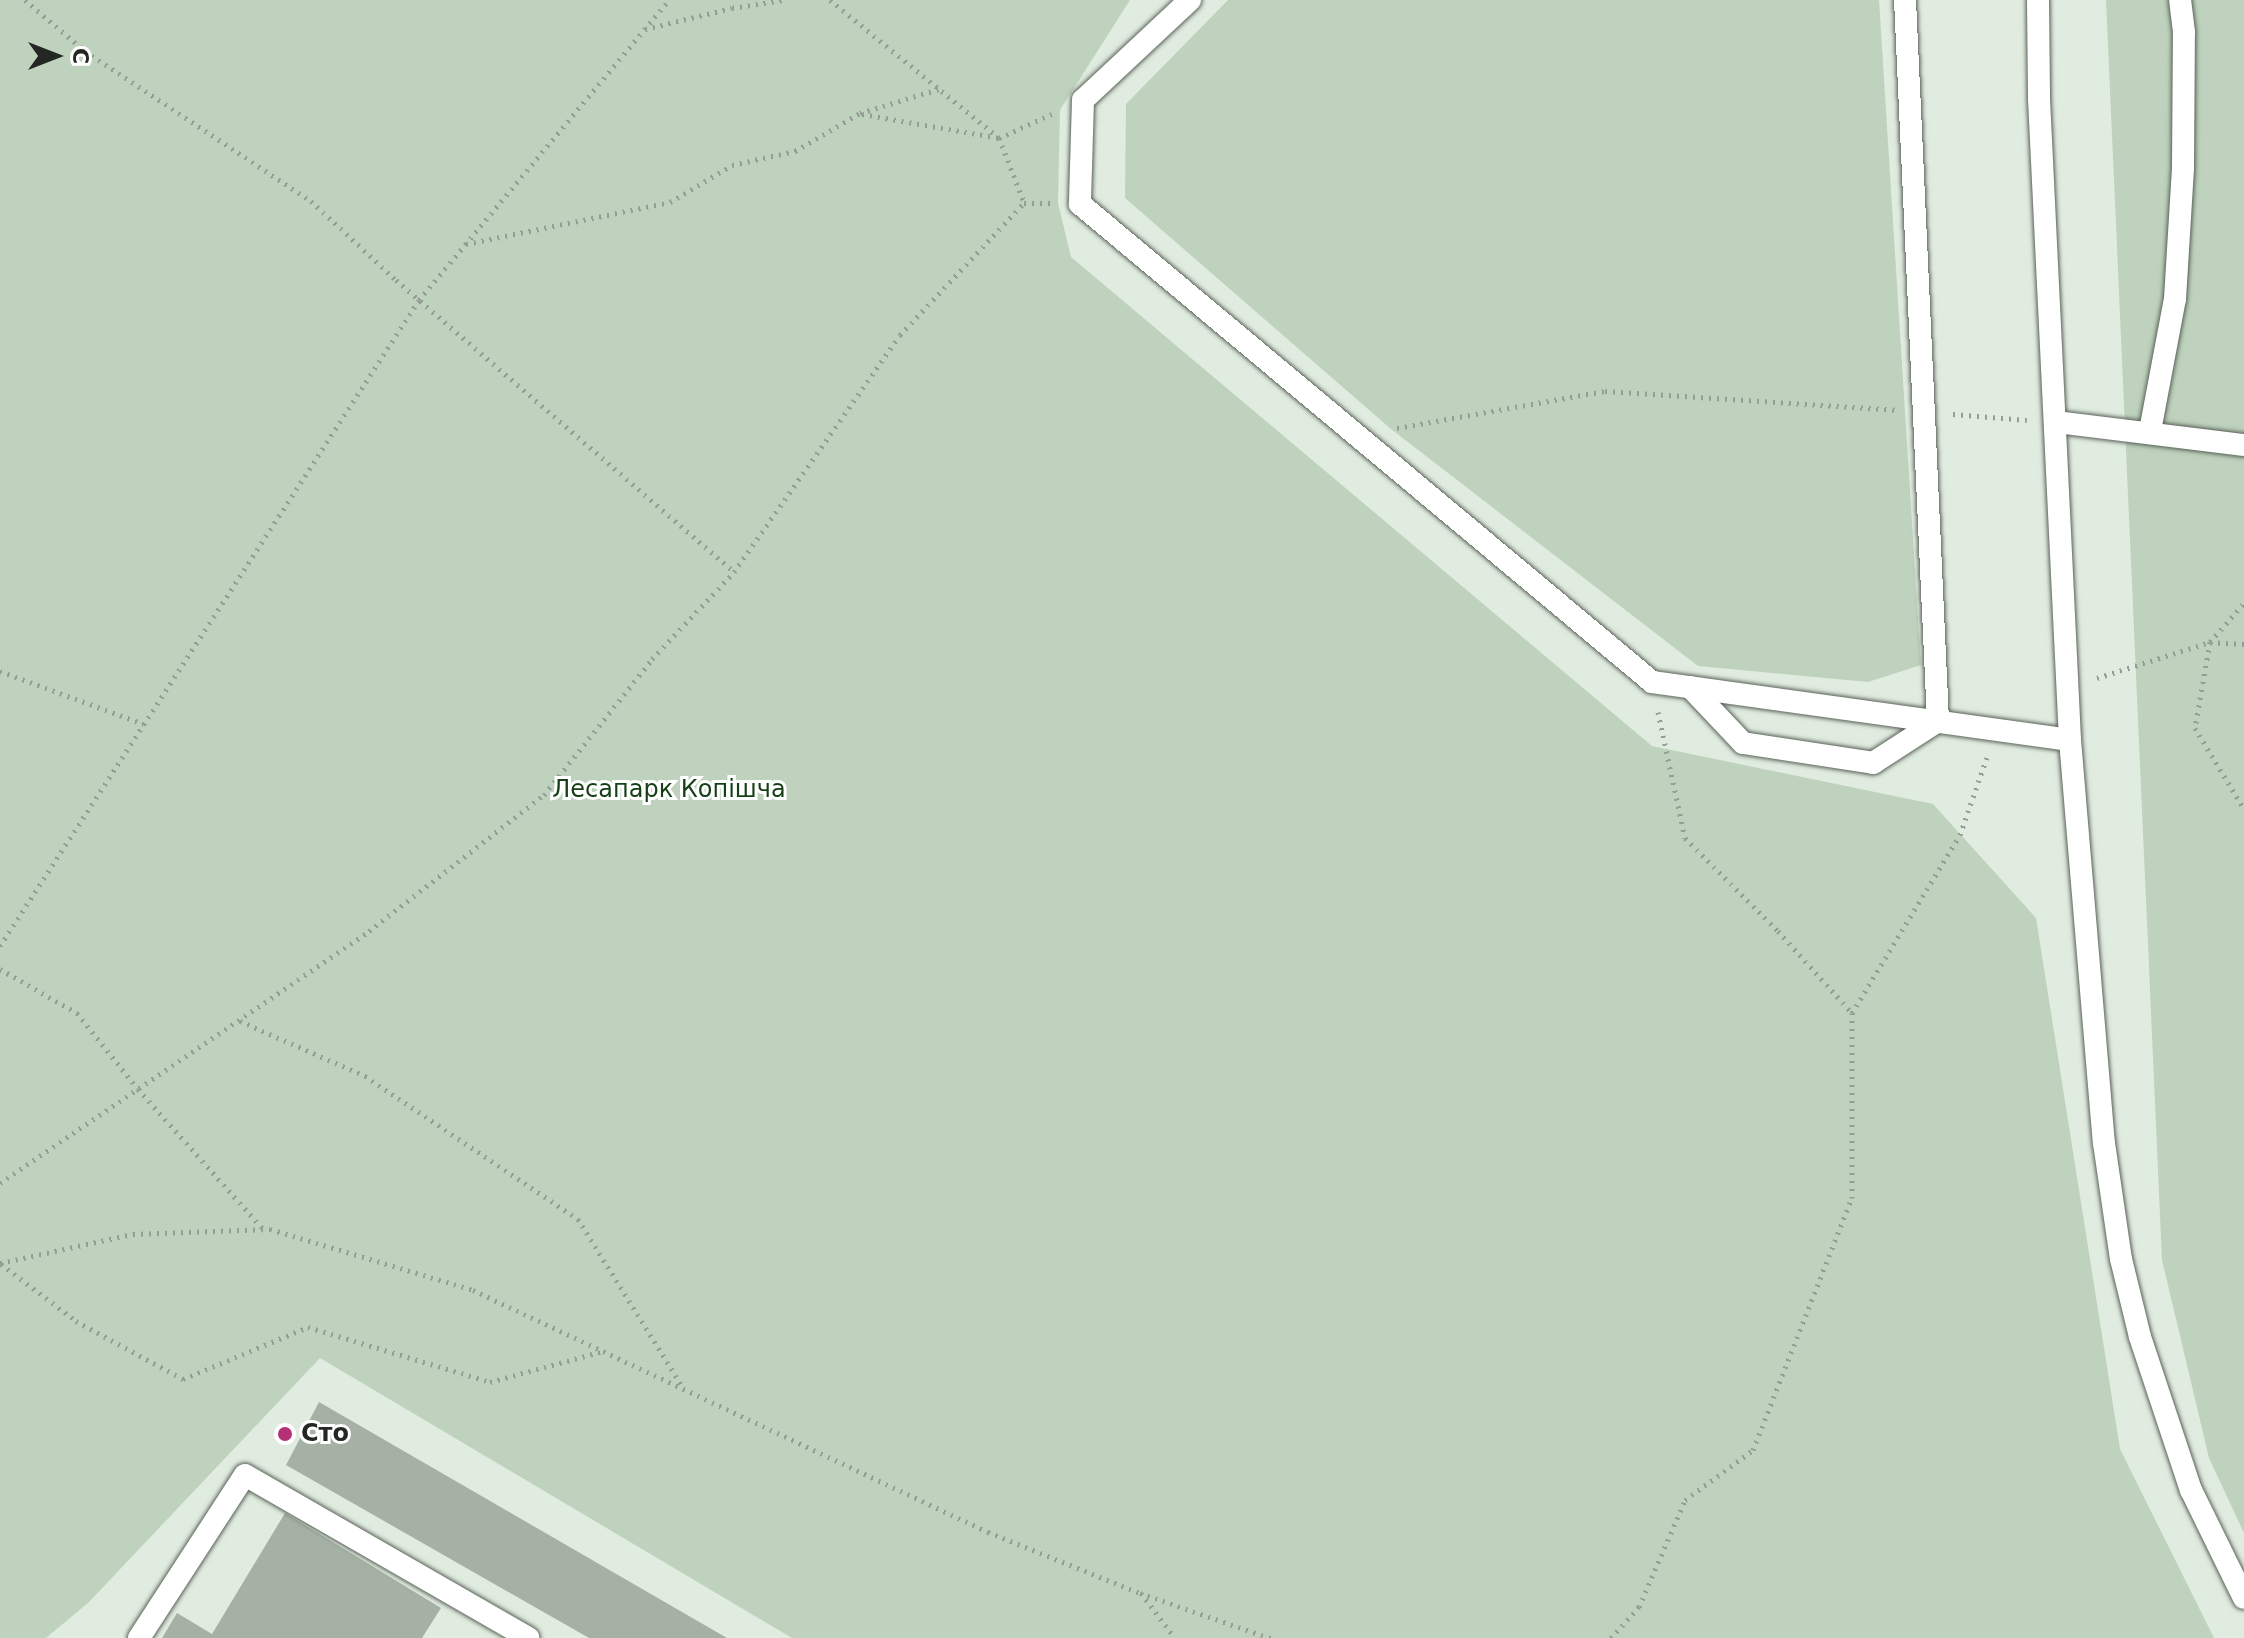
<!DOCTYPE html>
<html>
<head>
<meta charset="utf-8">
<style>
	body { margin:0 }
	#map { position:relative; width:2244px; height:1638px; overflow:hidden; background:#e1ece0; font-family:"DejaVu Sans",sans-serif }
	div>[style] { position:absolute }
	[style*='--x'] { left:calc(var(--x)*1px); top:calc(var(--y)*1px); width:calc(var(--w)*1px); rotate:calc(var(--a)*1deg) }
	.green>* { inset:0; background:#bed2bd }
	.building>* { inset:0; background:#a6b1a5 }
	.path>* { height:5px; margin-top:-2.5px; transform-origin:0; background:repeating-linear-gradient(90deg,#959e95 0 2px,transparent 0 8px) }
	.roads { filter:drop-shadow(0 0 2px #596258) drop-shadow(0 0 2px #596258) }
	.service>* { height:22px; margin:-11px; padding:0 11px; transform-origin:11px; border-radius:11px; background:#fff }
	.dots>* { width:22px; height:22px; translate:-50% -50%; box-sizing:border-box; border:4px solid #fff; border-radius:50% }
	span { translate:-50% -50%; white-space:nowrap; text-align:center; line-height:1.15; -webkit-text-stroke:6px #fff; paint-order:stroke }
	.park-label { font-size:24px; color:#153f14 }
	.poi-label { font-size:24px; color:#242824; font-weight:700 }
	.left { translate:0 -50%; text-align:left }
	.north { position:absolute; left:16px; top:16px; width:80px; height:80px; -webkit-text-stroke:6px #fff; paint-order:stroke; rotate:90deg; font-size:22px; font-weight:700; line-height:32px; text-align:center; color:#242824 }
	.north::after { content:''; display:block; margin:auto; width:28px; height:36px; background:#242824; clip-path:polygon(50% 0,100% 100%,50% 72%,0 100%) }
</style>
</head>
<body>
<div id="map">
	<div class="green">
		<i style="clip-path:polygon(0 0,1130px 0,1060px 110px,1058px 203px,1071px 257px,1652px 746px,1933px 804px,2036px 918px,2120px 1449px,2214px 1638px,792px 1638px,320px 1358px,89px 1602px,46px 1638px,0 1638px)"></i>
		<i style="clip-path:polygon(1228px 0,1879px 0,1921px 665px,1868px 682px,1698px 666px,1391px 429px,1125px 198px,1126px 104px)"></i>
		<i style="clip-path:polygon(2106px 0,2244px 0,2244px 1533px,2209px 1458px,2162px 1260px)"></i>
	</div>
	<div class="building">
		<i style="clip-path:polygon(319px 1402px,727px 1638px,589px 1638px,286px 1465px)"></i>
		<i style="clip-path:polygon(285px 1513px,441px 1608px,422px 1638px,162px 1638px,177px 1613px,212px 1634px)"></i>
	</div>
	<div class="path">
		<i style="--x:25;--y:0;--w:79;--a:40.4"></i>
		<i style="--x:85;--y:51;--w:271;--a:33.6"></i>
		<i style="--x:311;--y:201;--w:116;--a:42.9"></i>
		<i style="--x:396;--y:280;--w:447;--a:40.8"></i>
		<i style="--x:830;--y:0;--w:218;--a:39.2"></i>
		<i style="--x:999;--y:138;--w:69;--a:68.7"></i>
		<i style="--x:645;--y:29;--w:89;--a:-13.6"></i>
		<i style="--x:732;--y:8;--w:52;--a:-8.9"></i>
		<i style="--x:862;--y:114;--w:139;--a:9.9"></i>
		<i style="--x:999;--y:138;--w:58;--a:-24.4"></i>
		<i style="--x:466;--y:244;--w:208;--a:-11.6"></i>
		<i style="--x:670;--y:202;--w:72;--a:-30.8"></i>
		<i style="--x:732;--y:165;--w:65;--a:-12.5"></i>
		<i style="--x:795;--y:151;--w:75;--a:-30.3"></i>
		<i style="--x:860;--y:113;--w:83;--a:-16.9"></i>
		<i style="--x:1953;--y:414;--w:74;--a:4.6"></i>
		<i style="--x:1397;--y:428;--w:211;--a:-10.1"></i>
		<i style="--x:1605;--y:391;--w:291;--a:3.7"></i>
		<i style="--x:2244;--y:644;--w:34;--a:-177"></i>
		<i style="--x:2210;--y:642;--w:87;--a:99.9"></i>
		<i style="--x:2195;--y:728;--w:95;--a:58.8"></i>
		<i style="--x:0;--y:671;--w:153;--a:20.2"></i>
		<i style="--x:2097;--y:678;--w:119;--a:-17.7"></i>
		<i style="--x:2210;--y:642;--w:52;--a:-48.9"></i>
		<i style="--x:1658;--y:712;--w:129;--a:77.9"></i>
		<i style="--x:1685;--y:838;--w:132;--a:45"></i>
		<i style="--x:1778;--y:931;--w:110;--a:47.9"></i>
		<i style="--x:0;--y:946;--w:770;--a:-57.03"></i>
		<i style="--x:419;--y:300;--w:391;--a:-50.2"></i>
		<i style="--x:0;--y:969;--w:89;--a:29.7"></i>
		<i style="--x:77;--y:1013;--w:97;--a:51.2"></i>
		<i style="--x:138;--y:1089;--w:188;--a:48.2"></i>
		<i style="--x:240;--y:1021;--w:137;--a:23.7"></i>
		<i style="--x:365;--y:1076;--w:257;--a:33.9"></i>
		<i style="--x:578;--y:1219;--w:200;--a:58.1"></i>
		<i style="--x:0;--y:1183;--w:447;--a:-34.3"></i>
		<i style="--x:369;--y:931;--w:222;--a:-37.9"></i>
		<i style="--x:544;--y:795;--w:174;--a:-51.5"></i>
		<i style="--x:652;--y:659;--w:120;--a:-46.7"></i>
		<i style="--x:734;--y:572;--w:289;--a:-55"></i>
		<i style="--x:900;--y:335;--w:181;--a:-46.8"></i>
		<i style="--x:1024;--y:203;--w:27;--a:0"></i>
		<i style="--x:0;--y:1263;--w:136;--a:-12.3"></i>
		<i style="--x:133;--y:1234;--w:137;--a:-2.1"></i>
		<i style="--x:270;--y:1229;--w:212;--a:16.7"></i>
		<i style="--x:473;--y:1290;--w:569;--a:25.17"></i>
		<i style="--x:988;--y:1532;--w:164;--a:21.9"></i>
		<i style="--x:1140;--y:1593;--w:138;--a:19.1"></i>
		<i style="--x:1;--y:1264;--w:94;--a:37.2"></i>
		<i style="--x:76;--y:1321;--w:122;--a:28.5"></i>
		<i style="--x:183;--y:1379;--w:135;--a:-22.6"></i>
		<i style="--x:308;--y:1327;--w:190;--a:16.8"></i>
		<i style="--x:490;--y:1382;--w:117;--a:-15.3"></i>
		<i style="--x:1141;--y:1593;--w:56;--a:52.9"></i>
		<i style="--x:1611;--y:1638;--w:42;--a:-47.9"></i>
		<i style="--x:1639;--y:1607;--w:116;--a:-66.7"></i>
		<i style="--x:1685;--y:1500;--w:84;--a:-36.3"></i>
		<i style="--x:1753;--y:1450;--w:271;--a:-68.6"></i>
		<i style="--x:1852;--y:1198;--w:185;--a:-90"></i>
		<i style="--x:1852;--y:1013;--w:208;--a:-58.8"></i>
		<i style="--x:1960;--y:835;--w:83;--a:-70.9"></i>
	</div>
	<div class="roads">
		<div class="service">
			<i style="--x:1190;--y:0;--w:146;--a:136.9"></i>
			<i style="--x:1083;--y:100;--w:104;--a:91.7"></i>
			<i style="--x:1080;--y:204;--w:745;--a:39.88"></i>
			<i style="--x:1652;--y:682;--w:422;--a:7.9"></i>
			<i style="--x:2038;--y:0;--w:99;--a:89.4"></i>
			<i style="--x:2039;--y:99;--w:642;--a:87.23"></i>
			<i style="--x:2070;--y:740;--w:404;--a:85.2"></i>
			<i style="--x:2104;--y:1143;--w:117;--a:81.7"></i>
			<i style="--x:2121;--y:1259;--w:80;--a:76.3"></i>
			<i style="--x:2140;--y:1337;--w:161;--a:71.6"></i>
			<i style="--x:2191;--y:1490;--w:120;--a:63.9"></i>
			<i style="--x:2056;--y:422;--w:189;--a:7"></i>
			<i style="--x:2150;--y:431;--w:134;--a:-79.3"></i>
			<i style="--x:2175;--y:299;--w:132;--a:-86.5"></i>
			<i style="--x:2183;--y:167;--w:135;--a:-89.6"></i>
			<i style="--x:2184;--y:32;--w:32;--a:-97"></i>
			<i style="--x:1690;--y:687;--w:77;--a:46.6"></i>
			<i style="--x:1743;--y:743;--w:132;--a:8.7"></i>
			<i style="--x:1873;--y:763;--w:77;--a:-32.9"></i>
			<i style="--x:1938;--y:721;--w:722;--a:-92.62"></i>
			<i style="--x:139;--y:1638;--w:194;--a:-57"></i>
			<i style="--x:245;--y:1475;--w:327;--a:29.9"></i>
		</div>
	</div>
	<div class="dots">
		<i style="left:285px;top:1434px;background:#b53076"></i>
	</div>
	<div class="park-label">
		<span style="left:669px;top:790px">Лесапарк Копішча</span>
	</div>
	<div class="poi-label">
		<span class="left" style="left:301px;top:1434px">Сто</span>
	</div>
	<div class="north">С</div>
</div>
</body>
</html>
